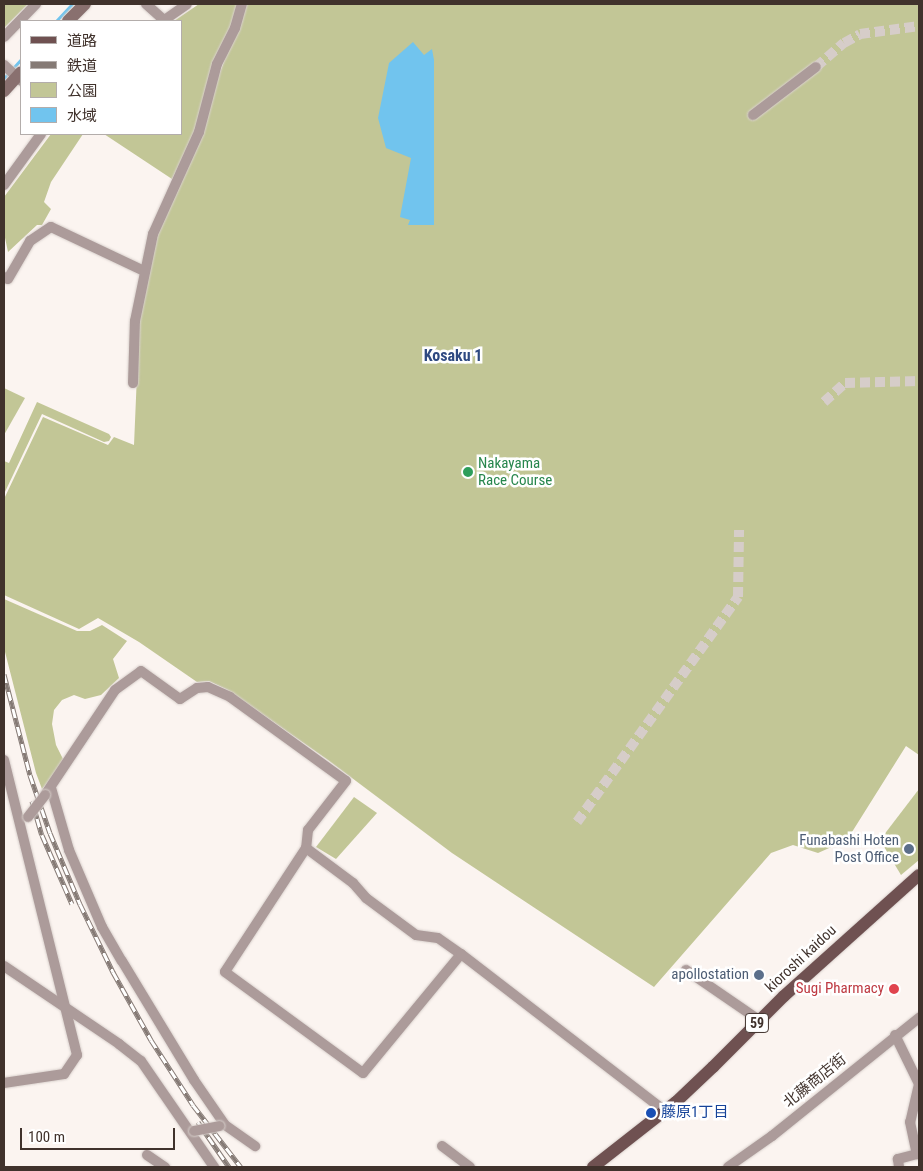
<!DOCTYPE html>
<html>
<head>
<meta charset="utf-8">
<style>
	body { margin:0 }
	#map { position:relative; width:923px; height:1171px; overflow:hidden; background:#fbf4f0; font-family:"Roboto Condensed","Noto Sans JP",sans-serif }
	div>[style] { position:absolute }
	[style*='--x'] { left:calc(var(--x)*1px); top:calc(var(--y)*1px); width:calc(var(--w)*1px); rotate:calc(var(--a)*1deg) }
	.green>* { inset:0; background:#c2c696 }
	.water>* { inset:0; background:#71c4ee }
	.stream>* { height:3px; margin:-1.5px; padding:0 1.5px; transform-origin:1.5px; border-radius:1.5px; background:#71c4ee }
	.street-tunnel>* { height:10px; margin-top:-5px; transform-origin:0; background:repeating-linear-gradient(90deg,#d6cdc9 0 10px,transparent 0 15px) }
	.roads { filter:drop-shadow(0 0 1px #d9d1cd) drop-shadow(0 0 1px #d9d1cd) }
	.street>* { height:10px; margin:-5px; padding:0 5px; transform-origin:5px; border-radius:5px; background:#ac9b9a }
	.secondary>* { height:12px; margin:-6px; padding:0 6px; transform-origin:6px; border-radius:6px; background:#89706f }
	.primary>* { height:12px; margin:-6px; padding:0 6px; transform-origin:6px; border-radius:6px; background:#6f5151 }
	.rail>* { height:5px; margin-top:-2.5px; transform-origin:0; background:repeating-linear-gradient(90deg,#fff 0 9px,#857a75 0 18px); box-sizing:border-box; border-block:1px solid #857a75 }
	.bridges { filter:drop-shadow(0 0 1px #d9d1cd) drop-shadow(0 0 1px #d9d1cd) }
	.street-bridge>* { height:10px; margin:-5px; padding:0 5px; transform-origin:5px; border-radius:5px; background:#ac9b9a }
	.dots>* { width:14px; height:14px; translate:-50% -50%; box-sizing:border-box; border:2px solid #fff; border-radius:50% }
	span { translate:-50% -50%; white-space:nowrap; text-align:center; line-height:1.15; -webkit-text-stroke:5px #fff; paint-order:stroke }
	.shield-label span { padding:1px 4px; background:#fff; border:1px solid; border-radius:4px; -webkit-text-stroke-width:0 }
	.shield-label { font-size:14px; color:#40322c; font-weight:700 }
	.leisure-label { font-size:15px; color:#27864d }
	.left { translate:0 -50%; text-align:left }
	.service-label { font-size:15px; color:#4e5e75 }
	.right { translate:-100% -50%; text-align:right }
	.street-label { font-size:15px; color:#40322c }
	.health-label { font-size:15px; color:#be3a42 }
	.transit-label { font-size:15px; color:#164399 }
	.neighbourhood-label { font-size:16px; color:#2e4981; font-weight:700 }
	.frame { position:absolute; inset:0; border:5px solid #40322c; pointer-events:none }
	.legend { position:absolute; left:20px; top:20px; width:162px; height:115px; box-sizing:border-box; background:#fff; border:1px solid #b3adab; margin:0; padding:6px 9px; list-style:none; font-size:15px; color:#40322c }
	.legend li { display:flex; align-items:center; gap:10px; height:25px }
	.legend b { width:25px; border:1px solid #b3adab }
	.scale { position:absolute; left:20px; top:1128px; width:155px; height:22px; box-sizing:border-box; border:2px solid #40322c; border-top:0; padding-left:6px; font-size:15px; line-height:18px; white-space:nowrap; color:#40322c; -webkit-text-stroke:4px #fff; paint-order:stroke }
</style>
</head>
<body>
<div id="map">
	<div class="green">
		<i style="clip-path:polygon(4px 4px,28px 4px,4px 28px)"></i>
		<i style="clip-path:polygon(199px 4px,238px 4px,231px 27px,211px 67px,196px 131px,172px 179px,104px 134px,181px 134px,181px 21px,174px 21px)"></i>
		<i style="clip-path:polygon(246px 4px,919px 4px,919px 755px,906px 746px,847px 840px,818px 853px,793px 845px,771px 853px,654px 987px,452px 853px,328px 760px,228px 690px,209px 681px,197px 682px,139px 642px,98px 618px,79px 629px,4px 595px,4px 499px,43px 417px,108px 445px,114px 437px,134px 445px,139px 327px,148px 272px,158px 235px)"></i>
		<i style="clip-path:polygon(51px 134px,83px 134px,51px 182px,44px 202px,51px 209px,42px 225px,37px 225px,8px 252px,4px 233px,4px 197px)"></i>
		<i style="clip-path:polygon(4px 388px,25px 398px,4px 435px)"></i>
		<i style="clip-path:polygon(37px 402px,109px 434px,111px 437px,109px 441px,104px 442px,42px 414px,4px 494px,4px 461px,9px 463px)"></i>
		<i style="clip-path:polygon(4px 599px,77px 631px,90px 631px,102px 625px,127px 641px,113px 659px,119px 678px,101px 695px,85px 699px,74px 695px,62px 700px,54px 710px,52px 724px,56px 745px,63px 759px,56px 773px,42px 789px,36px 773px,4px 648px)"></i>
		<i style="clip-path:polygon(919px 789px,919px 860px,901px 875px,880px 840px)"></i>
		<i style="clip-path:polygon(354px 797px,377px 813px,336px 859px,316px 847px)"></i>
	</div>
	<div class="water">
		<i style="clip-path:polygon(413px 42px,424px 55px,432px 49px,434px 60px,434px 225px,408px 225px,410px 220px,400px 217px,411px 158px,386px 148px,378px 118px,389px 63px)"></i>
	</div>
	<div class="stream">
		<i style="--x:56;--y:21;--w:23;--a:-47"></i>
		<i style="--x:4;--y:78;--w:25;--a:-48"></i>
	</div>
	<div class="street-tunnel">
		<i style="--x:816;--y:67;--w:37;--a:-41"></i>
		<i style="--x:844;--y:43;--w:18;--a:-29"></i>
		<i style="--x:860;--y:34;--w:60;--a:-7.7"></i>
		<i style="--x:824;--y:402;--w:28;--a:-42"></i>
		<i style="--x:845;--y:383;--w:74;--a:-1.5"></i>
		<i style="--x:577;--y:822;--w:277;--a:-54.4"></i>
		<i style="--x:738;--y:597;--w:67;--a:-89.1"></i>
	</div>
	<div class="roads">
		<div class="street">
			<i style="--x:146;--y:4;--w:24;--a:42"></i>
			<i style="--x:163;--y:21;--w:29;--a:-35"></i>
			<i style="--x:4;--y:37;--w:46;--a:-45.9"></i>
			<i style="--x:4;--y:65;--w:23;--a:43"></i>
			<i style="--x:753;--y:115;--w:79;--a:-37.3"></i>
			<i style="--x:4;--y:185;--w:63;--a:-54"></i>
			<i style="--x:4;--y:277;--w:4;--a:27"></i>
			<i style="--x:8;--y:279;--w:44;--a:-59.9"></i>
			<i style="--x:30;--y:241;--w:25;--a:-34"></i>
			<i style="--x:51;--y:227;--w:103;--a:25.3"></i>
			<i style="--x:133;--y:383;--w:62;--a:-88.2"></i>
			<i style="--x:135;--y:321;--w:89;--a:-78.3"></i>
			<i style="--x:153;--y:234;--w:112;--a:-65.7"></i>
			<i style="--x:199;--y:132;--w:70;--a:-75.2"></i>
			<i style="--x:217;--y:64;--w:40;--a:-63.4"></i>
			<i style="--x:235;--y:28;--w:25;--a:-74"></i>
			<i style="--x:4;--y:760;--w:304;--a:76.1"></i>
			<i style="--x:77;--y:1055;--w:23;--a:124"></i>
			<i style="--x:64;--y:1074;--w:61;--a:171.5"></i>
			<i style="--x:51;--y:788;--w:65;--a:73.8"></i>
			<i style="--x:69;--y:850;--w:84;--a:66.8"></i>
			<i style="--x:102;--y:927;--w:39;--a:60"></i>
			<i style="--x:122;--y:961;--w:139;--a:58.8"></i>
			<i style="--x:194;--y:1080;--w:55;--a:55.4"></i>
			<i style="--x:225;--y:1125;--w:37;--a:35"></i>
			<i style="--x:45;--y:795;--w:126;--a:-56.3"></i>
			<i style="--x:115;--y:690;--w:32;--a:-36"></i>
			<i style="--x:141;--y:671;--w:48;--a:35.7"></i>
			<i style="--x:180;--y:699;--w:20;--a:-33"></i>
			<i style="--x:197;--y:688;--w:11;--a:-5"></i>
			<i style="--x:208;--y:687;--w:24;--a:24"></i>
			<i style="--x:230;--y:697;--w:143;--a:35.9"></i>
			<i style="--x:346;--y:781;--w:62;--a:127.8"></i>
			<i style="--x:308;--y:830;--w:18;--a:96"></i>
			<i style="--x:306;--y:848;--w:148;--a:123.2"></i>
			<i style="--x:225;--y:972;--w:171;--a:36.2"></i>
			<i style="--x:363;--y:1073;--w:154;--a:-50.5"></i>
			<i style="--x:306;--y:848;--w:59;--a:36.7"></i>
			<i style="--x:353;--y:883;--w:20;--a:49"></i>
			<i style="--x:366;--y:898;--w:62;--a:36.5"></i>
			<i style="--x:416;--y:935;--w:22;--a:8"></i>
			<i style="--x:438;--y:938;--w:28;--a:35"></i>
			<i style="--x:461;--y:954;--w:257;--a:37.6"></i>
			<i style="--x:4;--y:966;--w:139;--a:34.1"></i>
			<i style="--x:119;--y:1044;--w:28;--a:38"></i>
			<i style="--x:141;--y:1061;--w:129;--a:55.4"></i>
			<i style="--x:686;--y:970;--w:88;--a:34.4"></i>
			<i style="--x:895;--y:1035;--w:55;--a:63.9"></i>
			<i style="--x:919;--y:1084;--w:39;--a:103"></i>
			<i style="--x:910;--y:1122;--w:33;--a:78"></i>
			<i style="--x:917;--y:1154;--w:20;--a:165"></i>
			<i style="--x:898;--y:1159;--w:8;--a:83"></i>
			<i style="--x:442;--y:1146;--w:35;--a:37"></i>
			<i style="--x:147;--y:1155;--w:22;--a:34"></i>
			<i style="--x:728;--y:1167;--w:54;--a:-35.2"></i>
			<i style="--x:772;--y:1136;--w:189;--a:-38.8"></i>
		</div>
		<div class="secondary">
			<i style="--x:68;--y:21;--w:24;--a:-45"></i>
			<i style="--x:4;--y:91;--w:25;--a:-48"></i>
		</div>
		<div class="primary">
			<i style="--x:593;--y:1167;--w:105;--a:-38.1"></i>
			<i style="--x:676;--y:1102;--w:51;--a:-43.4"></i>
			<i style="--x:713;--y:1067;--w:100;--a:-45"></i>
			<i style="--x:784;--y:996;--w:181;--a:-41.9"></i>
		</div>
	</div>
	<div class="rail">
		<i style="--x:4;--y:674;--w:104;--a:75.6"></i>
		<i style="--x:30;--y:775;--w:61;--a:71"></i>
		<i style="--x:50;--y:833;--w:77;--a:67.1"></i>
		<i style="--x:80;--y:904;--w:76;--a:64.1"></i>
		<i style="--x:113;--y:972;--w:78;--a:60.8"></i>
		<i style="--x:151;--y:1040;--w:77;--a:57.1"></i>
		<i style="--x:193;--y:1105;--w:78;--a:52.3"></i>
		<i style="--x:32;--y:801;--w:35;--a:74"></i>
		<i style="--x:42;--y:835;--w:75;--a:66.5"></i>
		<i style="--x:198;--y:1122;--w:55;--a:55.4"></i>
	</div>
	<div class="bridges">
		<div class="street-bridge">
			<i style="--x:28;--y:817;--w:28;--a:-52"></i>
			<i style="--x:194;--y:1131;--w:26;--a:-11"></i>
		</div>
	</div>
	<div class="dots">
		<i style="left:468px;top:472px;background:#2e9e5b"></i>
		<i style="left:909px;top:849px;background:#5c6f8a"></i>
		<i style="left:759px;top:975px;background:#5c6f8a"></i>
		<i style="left:894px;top:989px;background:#e0444e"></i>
		<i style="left:651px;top:1113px;background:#1a4fb4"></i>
	</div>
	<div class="shield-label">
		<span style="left:757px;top:1023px">59</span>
	</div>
	<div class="leisure-label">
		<span class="left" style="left:478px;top:472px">Nakayama<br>Race Course</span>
	</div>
	<div class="service-label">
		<span class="right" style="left:899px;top:849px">Funabashi Hoten<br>Post Office</span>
		<span class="right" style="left:749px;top:975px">apollostation</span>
	</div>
	<div class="street-label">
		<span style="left:801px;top:959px;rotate:-43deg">kioroshi kaidou</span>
		<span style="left:815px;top:1081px;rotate:-39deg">北藤商店街</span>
	</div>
	<div class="health-label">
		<span class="right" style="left:884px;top:989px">Sugi Pharmacy</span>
	</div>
	<div class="transit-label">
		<span class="left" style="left:661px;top:1113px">藤原1丁目</span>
	</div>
	<div class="neighbourhood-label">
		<span style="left:453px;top:356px">Kosaku 1</span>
	</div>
	<div class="frame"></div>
	<ul class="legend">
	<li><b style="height:6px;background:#6f5151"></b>道路</li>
	<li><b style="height:6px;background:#857a75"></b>鉄道</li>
	<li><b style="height:14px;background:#c2c696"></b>公園</li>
	<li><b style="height:14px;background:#71c4ee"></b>水域</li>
	</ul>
	<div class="scale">100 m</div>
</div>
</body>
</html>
